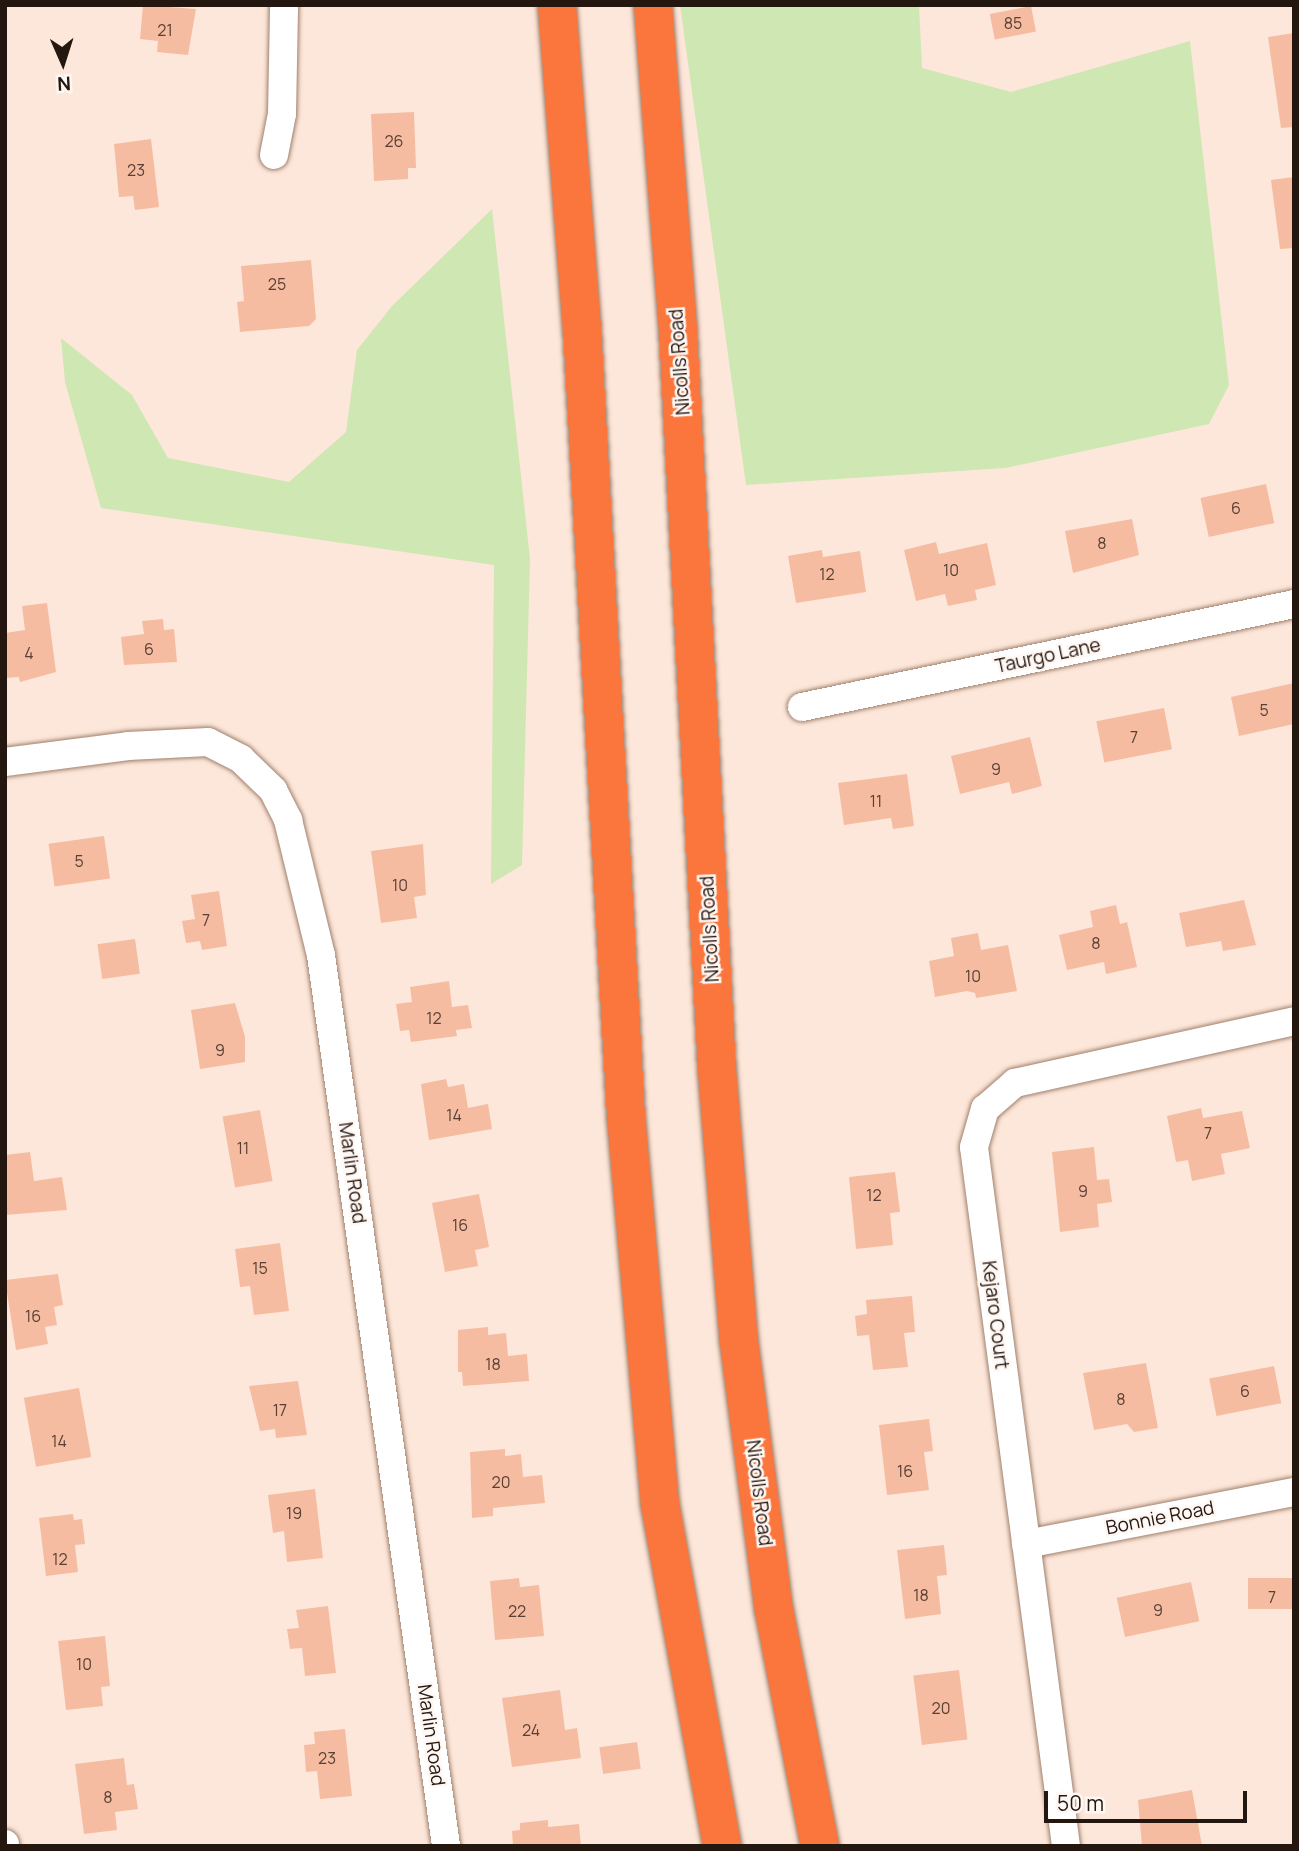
<!DOCTYPE html>
<html>
<head>
<meta charset="utf-8">
<style>
	body { margin:0 }
	#map { position:relative; width:1299px; height:1851px; overflow:hidden; background:#fde7da; font-family:Manrope,sans-serif }
	div>[style] { position:absolute }
	[style*='--x'] { left:calc(var(--x)*1px); top:calc(var(--y)*1px); width:calc(var(--w)*1px); rotate:calc(var(--a)*1deg) }
	.green>* { inset:0; background:#cfe7b2 }
	.building>* { inset:0; background:#f6bca2; transform-origin:0 0 }
	.roads { filter:drop-shadow(0 0 2px #a1806d) drop-shadow(0 0 2px #a1806d) }
	.street>* { height:28px; margin:-14px; padding:0 14px; transform-origin:14px; border-radius:14px; background:#fff }
	.highway>* { height:38px; margin:-19px; padding:0 19px; transform-origin:19px; border-radius:19px; background:#fb763d }
	span { translate:-50% -50%; white-space:nowrap; text-align:center; line-height:1.15; -webkit-text-stroke:5px #fff7f3; paint-order:stroke }
	.number-label { font-size:16px; color:#584034 }
	.number-label span { -webkit-text-stroke-width:0 }
	.street-label { font-size:19px; color:#241710 }
	.frame { position:absolute; inset:0; border:7px solid #241710; pointer-events:none }
	.north { position:absolute; left:28px; top:28px; width:70px; height:70px; -webkit-text-stroke:5px #fff7f3; paint-order:stroke; rotate:177deg; font-size:19px; font-weight:700; line-height:28px; text-align:center; color:#241710 }
	.north::after { content:''; display:block; margin:auto; width:24px; height:32px; background:#241710; clip-path:polygon(50% 0,100% 100%,50% 72%,0 100%) }
	.scale { position:absolute; left:1044px; top:1791px; width:203px; height:32px; box-sizing:border-box; border:4px solid #241710; border-top:0; padding-left:9px; font-size:21px; line-height:24px; white-space:nowrap; color:#241710; -webkit-text-stroke:5px #fff7f3; paint-order:stroke }
</style>
</head>
<body>
<div id="map">
	<div class="green">
		<i style="clip-path:polygon(680px 5px,919px 5px,922px 68px,1011px 92px,1190px 41px,1229px 385px,1209px 424px,1005px 468px,746px 485px)"></i>
		<i style="clip-path:polygon(492px 209px,530px 559px,522px 865px,491px 884px,494px 565px,101px 508px,65px 382px,61px 338px,132px 395px,168px 458px,289px 482px,346px 432px,357px 350px,392px 306px)"></i>
	</div>
	<div class="building">
		<i style="clip-path:polygon(143px 5px,196px 9px,188px 55px,157px 52px,158px 41px,140px 39px)"></i>
		<i style="left:1031px;top:6px;width:26px;height:42px;rotate:79deg"></i>
		<i style="clip-path:polygon(1294px 33px,1294px 127px,1281px 128px,1268px 37px)"></i>
		<i style="clip-path:polygon(414px 112px,416px 168px,408px 168px,408px 179px,374px 181px,371px 114px)"></i>
		<i style="clip-path:polygon(151px 139px,159px 207px,135px 210px,133px 196px,119px 197px,114px 144px)"></i>
		<i style="clip-path:polygon(1294px 177px,1294px 248px,1280px 249px,1271px 180px)"></i>
		<i style="clip-path:polygon(311px 260px,316px 319px,309px 326px,240px 332px,237px 302px,244px 301px,241px 266px)"></i>
		<i style="left:1266px;top:484px;width:40px;height:67px;rotate:78deg"></i>
		<i style="clip-path:polygon(1132px 519px,1139px 555px,1073px 573px,1065px 531px)"></i>
		<i style="clip-path:polygon(936px 542px,939px 554px,987px 543px,996px 585px,975px 590px,977px 600px,948px 606px,945px 594px,916px 601px,904px 550px)"></i>
		<i style="clip-path:polygon(822px 550px,823px 557px,860px 551px,866px 592px,796px 603px,788px 556px)"></i>
		<i style="clip-path:polygon(47px 603px,56px 672px,20px 682px,19px 677px,5px 678px,5px 633px,25px 630px,22px 606px)"></i>
		<i style="clip-path:polygon(163px 619px,164px 630px,174px 629px,177px 662px,124px 665px,121px 637px,144px 634px,142px 621px)"></i>
		<i style="clip-path:polygon(1294px 683px,1294px 724px,1239px 736px,1231px 697px)"></i>
		<i style="left:1164px;top:708px;width:42px;height:69px;rotate:79deg"></i>
		<i style="clip-path:polygon(1030px 737px,1042px 786px,1012px 794px,1009px 782px,960px 794px,951px 756px)"></i>
		<i style="clip-path:polygon(907px 774px,914px 826px,893px 829px,891px 818px,844px 825px,838px 783px)"></i>
		<i style="left:104px;top:836px;width:43px;height:56px;rotate:82deg"></i>
		<i style="clip-path:polygon(423px 844px,426px 895px,414px 897px,417px 918px,381px 923px,371px 851px)"></i>
		<i style="clip-path:polygon(219px 891px,227px 946px,202px 950px,200px 941px,186px 943px,182px 921px,195px 919px,191px 895px)"></i>
		<i style="clip-path:polygon(1244px 900px,1256px 945px,1223px 951px,1221px 941px,1186px 947px,1179px 913px)"></i>
		<i style="clip-path:polygon(1116px 905px,1120px 924px,1127px 922px,1137px 967px,1106px 974px,1104px 962px,1067px 970px,1059px 935px,1093px 927px,1090px 911px)"></i>
		<i style="clip-path:polygon(978px 933px,981px 950px,1008px 945px,1017px 991px,976px 998px,975px 993px,967px 991px,935px 997px,929px 961px,954px 956px,951px 938px)"></i>
		<i style="left:135px;top:939px;width:35px;height:38px;rotate:82deg"></i>
		<i style="clip-path:polygon(449px 981px,452px 1007px,468px 1005px,472px 1028px,456px 1030px,457px 1036px,411px 1042px,409px 1030px,400px 1031px,396px 1004px,412px 1002px,410px 987px)"></i>
		<i style="clip-path:polygon(235px 1003px,245px 1037px,245px 1062px,200px 1069px,191px 1010px)"></i>
		<i style="clip-path:polygon(446px 1079px,448px 1087px,464px 1084px,468px 1108px,488px 1104px,492px 1129px,429px 1140px,421px 1084px)"></i>
		<i style="clip-path:polygon(1201px 1108px,1203px 1118px,1242px 1111px,1250px 1148px,1221px 1154px,1225px 1174px,1192px 1181px,1188px 1160px,1176px 1162px,1167px 1116px)"></i>
		<i style="left:260px;top:1110px;width:72px;height:38px;rotate:80deg"></i>
		<i style="clip-path:polygon(1094px 1147px,1097px 1180px,1109px 1179px,1112px 1202px,1097px 1204px,1099px 1227px,1060px 1232px,1052px 1152px)"></i>
		<i style="clip-path:polygon(30px 1152px,34px 1181px,62px 1177px,67px 1210px,5px 1215px,5px 1155px)"></i>
		<i style="clip-path:polygon(895px 1172px,900px 1212px,890px 1213px,893px 1245px,856px 1249px,849px 1177px)"></i>
		<i style="clip-path:polygon(479px 1194px,489px 1247px,475px 1250px,478px 1266px,445px 1272px,432px 1203px)"></i>
		<i style="clip-path:polygon(280px 1243px,289px 1311px,254px 1315px,250px 1286px,240px 1287px,235px 1249px)"></i>
		<i style="clip-path:polygon(58px 1274px,63px 1305px,54px 1307px,57px 1325px,45px 1327px,48px 1344px,16px 1350px,5px 1280px)"></i>
		<i style="clip-path:polygon(912px 1296px,915px 1332px,904px 1333px,908px 1367px,873px 1370px,869px 1335px,857px 1336px,855px 1316px,867px 1314px,866px 1300px)"></i>
		<i style="clip-path:polygon(488px 1327px,488px 1335px,506px 1333px,508px 1356px,527px 1354px,529px 1381px,463px 1386px,462px 1372px,458px 1372px,458px 1330px)"></i>
		<i style="clip-path:polygon(1146px 1363px,1158px 1428px,1134px 1432px,1127px 1424px,1094px 1430px,1083px 1373px)"></i>
		<i style="left:1274px;top:1366px;width:38px;height:66px;rotate:79deg"></i>
		<i style="clip-path:polygon(298px 1381px,307px 1435px,276px 1438px,275px 1429px,260px 1431px,249px 1386px)"></i>
		<i style="left:79px;top:1388px;width:70px;height:56px;rotate:80deg"></i>
		<i style="clip-path:polygon(929px 1419px,933px 1451px,924px 1452px,929px 1490px,887px 1495px,879px 1425px)"></i>
		<i style="clip-path:polygon(505px 1449px,505px 1456px,521px 1454px,523px 1477px,542px 1475px,545px 1503px,493px 1508px,493px 1516px,472px 1518px,470px 1452px)"></i>
		<i style="clip-path:polygon(315px 1489px,323px 1558px,287px 1562px,284px 1531px,273px 1533px,268px 1495px)"></i>
		<i style="clip-path:polygon(73px 1514px,74px 1520px,82px 1519px,85px 1544px,75px 1545px,78px 1572px,46px 1576px,39px 1518px)"></i>
		<i style="clip-path:polygon(944px 1545px,947px 1575px,937px 1576px,941px 1614px,905px 1619px,897px 1550px)"></i>
		<i style="clip-path:polygon(519px 1578px,520px 1587px,539px 1585px,544px 1636px,495px 1640px,490px 1581px)"></i>
		<i style="left:1294px;top:1578px;width:31px;height:46px;rotate:90deg"></i>
		<i style="left:1191px;top:1582px;width:40px;height:76px;rotate:78deg"></i>
		<i style="clip-path:polygon(328px 1606px,336px 1673px,305px 1676px,302px 1648px,290px 1649px,287px 1629px,299px 1628px,296px 1610px)"></i>
		<i style="clip-path:polygon(105px 1636px,110px 1686px,101px 1687px,103px 1706px,66px 1710px,58px 1641px)"></i>
		<i style="left:959px;top:1670px;width:70px;height:46px;rotate:83deg"></i>
		<i style="clip-path:polygon(560px 1690px,565px 1730px,577px 1728px,581px 1758px,512px 1767px,502px 1698px)"></i>
		<i style="clip-path:polygon(345px 1729px,352px 1796px,320px 1799px,317px 1771px,306px 1772px,304px 1745px,315px 1744px,314px 1732px)"></i>
		<i style="left:637px;top:1742px;width:27px;height:38px;rotate:82deg"></i>
		<i style="clip-path:polygon(124px 1758px,127px 1785px,134px 1784px,138px 1809px,115px 1812px,117px 1830px,84px 1834px,75px 1764px)"></i>
		<i style="clip-path:polygon(1192px 1790px,1202px 1846px,1142px 1846px,1138px 1800px)"></i>
		<i style="clip-path:polygon(548px 1820px,548px 1827px,579px 1824px,581px 1846px,513px 1846px,512px 1831px,520px 1830px,520px 1823px)"></i>
	</div>
	<div class="roads">
		<div class="street">
			<i style="--x:274;--y:155;--w:42;--a:-79"></i>
			<i style="--x:282;--y:114;--w:109;--a:-88.9"></i>
			<i style="--x:802;--y:707;--w:503;--a:-11.82"></i>
			<i style="--x:5;--y:762;--w:124;--a:-7.4"></i>
			<i style="--x:128;--y:746;--w:80;--a:-2.9"></i>
			<i style="--x:208;--y:742;--w:37;--a:27"></i>
			<i style="--x:241;--y:759;--w:45;--a:44.1"></i>
			<i style="--x:273;--y:790;--w:34;--a:63"></i>
			<i style="--x:288;--y:820;--w:139;--a:76.3"></i>
			<i style="--x:321;--y:955;--w:900;--a:82.01"></i>
			<i style="--x:1026;--y:1544;--w:273;--a:-11"></i>
			<i style="--x:5;--y:1844;--w:2;--a:90"></i>
			<i style="--x:1066;--y:1846;--w:705;--a:-97.5"></i>
			<i style="--x:974;--y:1147;--w:40;--a:-74"></i>
			<i style="--x:985;--y:1109;--w:40;--a:-41"></i>
			<i style="--x:1015;--y:1083;--w:286;--a:-12.5"></i>
		</div>
		<div class="highway">
			<i style="--x:557;--y:5;--w:323;--a:85.6"></i>
			<i style="--x:582;--y:327;--w:790;--a:86.81"></i>
			<i style="--x:626;--y:1116;--w:389;--a:85"></i>
			<i style="--x:660;--y:1504;--w:348;--a:79.7"></i>
			<i style="--x:653;--y:5;--w:327;--a:85.6"></i>
			<i style="--x:678;--y:331;--w:740;--a:86.98"></i>
			<i style="--x:717;--y:1070;--w:273;--a:85.4"></i>
			<i style="--x:739;--y:1342;--w:270;--a:82.6"></i>
			<i style="--x:774;--y:1610;--w:240;--a:79"></i>
		</div>
	</div>
	<div class="number-label">
		<span style="left:1013px;top:23px">85</span>
		<span style="left:165px;top:30px">21</span>
		<span style="left:394px;top:141px">26</span>
		<span style="left:136px;top:170px">23</span>
		<span style="left:277px;top:284px">25</span>
		<span style="left:1236px;top:508px">6</span>
		<span style="left:1102px;top:543px">8</span>
		<span style="left:951px;top:570px">10</span>
		<span style="left:827px;top:574px">12</span>
		<span style="left:149px;top:649px">6</span>
		<span style="left:29px;top:653px">4</span>
		<span style="left:1264px;top:710px">5</span>
		<span style="left:1134px;top:737px">7</span>
		<span style="left:996px;top:769px">9</span>
		<span style="left:876px;top:801px">11</span>
		<span style="left:79px;top:861px">5</span>
		<span style="left:400px;top:885px">10</span>
		<span style="left:206px;top:920px">7</span>
		<span style="left:1096px;top:943px">8</span>
		<span style="left:973px;top:976px">10</span>
		<span style="left:434px;top:1018px">12</span>
		<span style="left:220px;top:1050px">9</span>
		<span style="left:454px;top:1115px">14</span>
		<span style="left:1208px;top:1133px">7</span>
		<span style="left:243px;top:1148px">11</span>
		<span style="left:1083px;top:1191px">9</span>
		<span style="left:874px;top:1195px">12</span>
		<span style="left:460px;top:1225px">16</span>
		<span style="left:260px;top:1268px">15</span>
		<span style="left:33px;top:1316px">16</span>
		<span style="left:493px;top:1364px">18</span>
		<span style="left:1245px;top:1391px">6</span>
		<span style="left:1121px;top:1399px">8</span>
		<span style="left:280px;top:1410px">17</span>
		<span style="left:59px;top:1441px">14</span>
		<span style="left:905px;top:1471px">16</span>
		<span style="left:501px;top:1482px">20</span>
		<span style="left:294px;top:1513px">19</span>
		<span style="left:60px;top:1559px">12</span>
		<span style="left:921px;top:1595px">18</span>
		<span style="left:1272px;top:1597px">7</span>
		<span style="left:1158px;top:1610px">9</span>
		<span style="left:517px;top:1611px">22</span>
		<span style="left:84px;top:1664px">10</span>
		<span style="left:941px;top:1708px">20</span>
		<span style="left:531px;top:1730px">24</span>
		<span style="left:327px;top:1758px">23</span>
		<span style="left:108px;top:1797px">8</span>
	</div>
	<div class="street-label">
		<span style="left:680px;top:362px;rotate:-94deg">Nicolls Road</span>
		<span style="left:1048px;top:656px;rotate:-12deg">Taurgo Lane</span>
		<span style="left:710px;top:929px;rotate:-93deg">Nicolls Road</span>
		<span style="left:352px;top:1173px;rotate:82deg">Marlin Road</span>
		<span style="left:995px;top:1315px;rotate:83deg">Kejaro Court</span>
		<span style="left:759px;top:1493px;rotate:83deg">Nicolls Road</span>
		<span style="left:1160px;top:1518px;rotate:-11deg">Bonnie Road</span>
		<span style="left:431px;top:1735px;rotate:82deg">Marlin Road</span>
	</div>
	<div class="frame"></div>
	<div class="north">N</div>
	<div class="scale">50 m</div>
</div>
</body>
</html>
